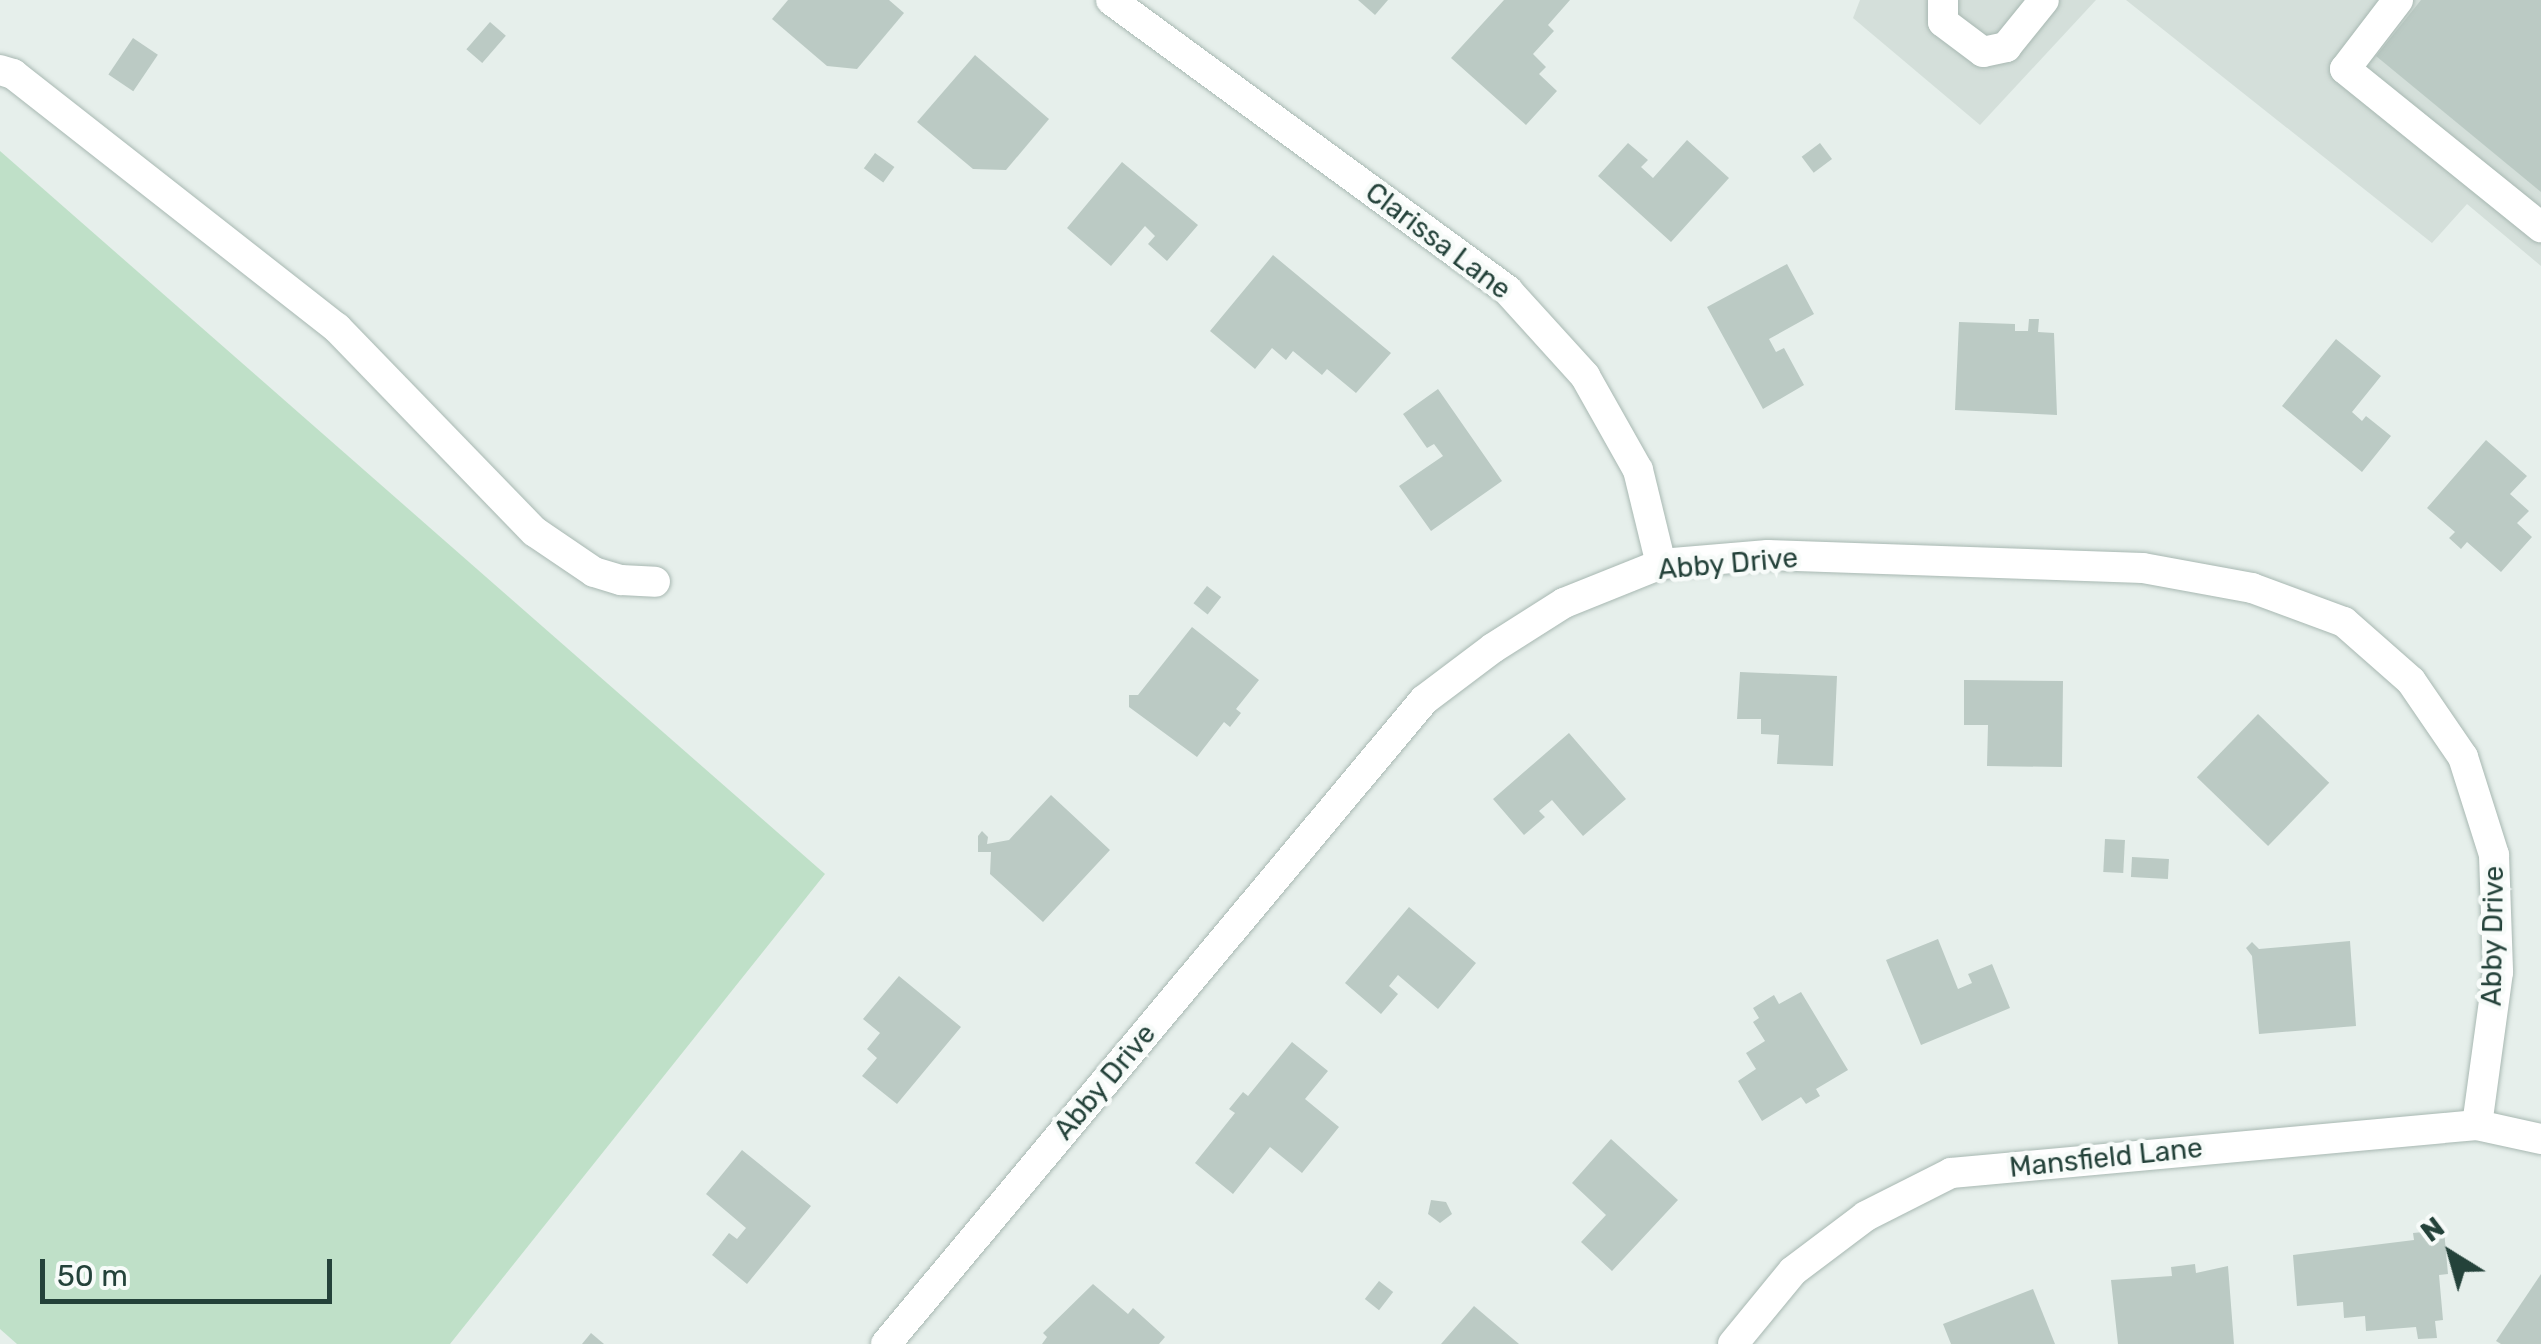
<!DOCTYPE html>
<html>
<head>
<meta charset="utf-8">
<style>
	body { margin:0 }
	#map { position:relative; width:2541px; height:1344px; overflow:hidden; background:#e6efeb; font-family:Rubik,sans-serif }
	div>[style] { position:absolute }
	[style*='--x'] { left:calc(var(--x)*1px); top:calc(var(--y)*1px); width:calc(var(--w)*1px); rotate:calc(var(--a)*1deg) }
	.built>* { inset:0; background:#d4dfda }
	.green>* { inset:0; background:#bfe0c8 }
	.building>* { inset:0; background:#bbcac4; transform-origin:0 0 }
	.roads { filter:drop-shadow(0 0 2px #a8b8b2) drop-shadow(0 0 2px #a8b8b2) }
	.minor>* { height:30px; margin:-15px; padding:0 15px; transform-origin:15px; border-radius:15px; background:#fff }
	span { translate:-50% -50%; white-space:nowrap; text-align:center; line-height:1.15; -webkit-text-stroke:9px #f7fbf9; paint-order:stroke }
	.street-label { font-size:28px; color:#24423a }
	.north { position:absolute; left:2401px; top:1204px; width:100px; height:100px; -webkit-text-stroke:8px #f7fbf9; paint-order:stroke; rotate:323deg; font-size:28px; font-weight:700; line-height:40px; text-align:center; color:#24423a }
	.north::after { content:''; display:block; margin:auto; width:35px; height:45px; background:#24423a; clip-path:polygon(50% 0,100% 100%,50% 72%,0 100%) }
	.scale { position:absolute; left:40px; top:1259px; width:292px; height:45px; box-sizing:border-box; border:5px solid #24423a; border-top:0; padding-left:12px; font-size:30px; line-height:35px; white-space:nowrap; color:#24423a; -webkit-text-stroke:8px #f7fbf9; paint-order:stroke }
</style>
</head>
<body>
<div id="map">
	<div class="built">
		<i style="clip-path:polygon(1860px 0,2096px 0,1980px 125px,1853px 18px)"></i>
		<i style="clip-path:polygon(2126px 0,2541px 0,2541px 266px,2467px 204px,2432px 243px)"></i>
	</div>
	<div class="green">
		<i style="clip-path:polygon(0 151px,825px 874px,450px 1344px,17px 1344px,0 1329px)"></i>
	</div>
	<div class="building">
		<i style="clip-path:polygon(788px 0,889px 0,904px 13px,857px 69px,827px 66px,772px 19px)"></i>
		<i style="clip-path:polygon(1358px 0,1388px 0,1375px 15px)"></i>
		<i style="clip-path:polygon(1504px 0,1570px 0,1548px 25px,1554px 31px,1533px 54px,1546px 67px,1539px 74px,1557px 91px,1526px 125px,1451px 58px)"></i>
		<i style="clip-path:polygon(2421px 0,2541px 0,2541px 192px,2376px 56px)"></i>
		<i style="left:490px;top:22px;width:21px;height:36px;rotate:41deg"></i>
		<i style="left:133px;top:38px;width:30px;height:44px;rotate:34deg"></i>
		<i style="clip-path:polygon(975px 55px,1049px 119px,1006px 170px,973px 169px,917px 122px)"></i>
		<i style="clip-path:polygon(1687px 140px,1729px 178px,1671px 242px,1598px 176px,1628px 143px,1648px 160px,1641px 167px,1653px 178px)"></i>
		<i style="left:1820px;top:143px;width:20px;height:23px;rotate:53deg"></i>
		<i style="left:875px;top:153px;width:24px;height:19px;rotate:36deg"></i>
		<i style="clip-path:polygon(1122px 162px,1198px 225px,1167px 261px,1148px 244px,1155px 236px,1145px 226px,1111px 266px,1067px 228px)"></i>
		<i style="clip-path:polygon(1273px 255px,1391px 353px,1356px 393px,1327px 369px,1322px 375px,1293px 351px,1286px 360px,1272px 348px,1255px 369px,1210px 331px)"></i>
		<i style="clip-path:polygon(1787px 264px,1814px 314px,1769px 339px,1776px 352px,1784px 348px,1804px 385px,1763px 409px,1707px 307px)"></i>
		<i style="clip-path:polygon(2029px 319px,2039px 319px,2038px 332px,2054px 333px,2057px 415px,1955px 410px,1959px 322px,2015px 324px,2015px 331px,2028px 331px)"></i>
		<i style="clip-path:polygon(2336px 339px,2381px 376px,2352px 412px,2362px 421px,2366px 416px,2391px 436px,2362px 472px,2282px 406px)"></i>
		<i style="clip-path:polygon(1438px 389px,1502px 481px,1431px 531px,1399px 486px,1443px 456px,1434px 444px,1427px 448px,1403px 414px)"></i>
		<i style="clip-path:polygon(2486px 440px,2527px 476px,2510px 494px,2529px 511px,2517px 523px,2532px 537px,2501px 572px,2467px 542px,2461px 549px,2449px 538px,2455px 532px,2427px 508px)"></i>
		<i style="left:1207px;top:586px;width:18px;height:22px;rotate:38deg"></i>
		<i style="clip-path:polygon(1192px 627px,1259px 680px,1236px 709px,1241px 713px,1230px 727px,1224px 722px,1197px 757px,1129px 707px,1129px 695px,1138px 695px)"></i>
		<i style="clip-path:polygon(1740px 672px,1837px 676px,1833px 766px,1777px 764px,1779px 735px,1761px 734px,1761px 719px,1737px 719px)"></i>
		<i style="clip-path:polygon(1964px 680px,2063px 681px,2062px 767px,1987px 766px,1988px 725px,1964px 725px)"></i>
		<i style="left:2258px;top:714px;width:99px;height:88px;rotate:44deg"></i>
		<i style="clip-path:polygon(1569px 733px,1626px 799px,1583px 836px,1552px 800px,1539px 811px,1545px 817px,1524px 835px,1493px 799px)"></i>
		<i style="clip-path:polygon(1051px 795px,1110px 850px,1043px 922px,990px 874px,991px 852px,978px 852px,978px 836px,982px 831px,988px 837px,987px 844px,1009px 840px)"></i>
		<i style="left:2105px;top:839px;width:20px;height:33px;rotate:3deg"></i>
		<i style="left:2132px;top:857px;width:37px;height:20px;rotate:3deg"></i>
		<i style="clip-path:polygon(1409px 907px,1476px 963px,1438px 1009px,1398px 975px,1389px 986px,1398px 994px,1381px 1014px,1345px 983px)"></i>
		<i style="clip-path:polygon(1938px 939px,1958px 989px,1972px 983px,1968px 974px,1992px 964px,2010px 1008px,1921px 1045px,1886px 960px)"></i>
		<i style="clip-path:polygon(2350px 941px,2356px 1026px,2259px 1034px,2252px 956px,2246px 948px,2252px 942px,2259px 949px)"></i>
		<i style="clip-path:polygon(899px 976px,961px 1027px,897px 1104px,862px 1076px,877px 1058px,867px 1049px,880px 1033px,863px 1019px)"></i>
		<i style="clip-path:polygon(1801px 992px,1848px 1070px,1816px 1089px,1820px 1096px,1806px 1104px,1801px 1097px,1762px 1121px,1738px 1081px,1756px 1069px,1746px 1053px,1765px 1041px,1753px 1022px,1759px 1018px,1753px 1008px,1774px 995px,1779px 1004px)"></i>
		<i style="clip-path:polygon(1292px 1042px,1328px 1071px,1305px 1099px,1339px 1127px,1302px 1173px,1270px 1147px,1233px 1194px,1195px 1163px,1235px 1113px,1229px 1109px,1243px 1092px,1248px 1096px)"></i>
		<i style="clip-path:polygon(1611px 1139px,1678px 1200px,1612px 1271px,1581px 1242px,1606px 1215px,1572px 1183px)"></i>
		<i style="clip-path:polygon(742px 1150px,811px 1206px,747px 1284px,712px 1255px,729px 1233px,737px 1239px,746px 1228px,706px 1194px)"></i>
		<i style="clip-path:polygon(1431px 1200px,1446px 1202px,1452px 1214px,1440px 1223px,1428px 1214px)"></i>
		<i style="clip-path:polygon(2444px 1230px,2448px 1274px,2439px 1275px,2443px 1320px,2435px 1321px,2437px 1338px,2418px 1339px,2416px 1327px,2366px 1331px,2365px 1316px,2344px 1318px,2343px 1302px,2297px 1306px,2293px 1255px,2414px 1240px,2413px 1233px)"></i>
		<i style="clip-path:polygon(2195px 1264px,2196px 1273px,2228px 1266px,2234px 1344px,2118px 1344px,2111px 1280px,2172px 1276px,2171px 1267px)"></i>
		<i style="clip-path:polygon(2541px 1274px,2541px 1344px,2501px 1344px,2496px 1341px)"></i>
		<i style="left:1379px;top:1281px;width:18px;height:23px;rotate:38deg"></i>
		<i style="clip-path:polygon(1093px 1284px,1128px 1314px,1133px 1308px,1165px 1337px,1159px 1344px,1042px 1344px,1047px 1337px,1043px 1333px)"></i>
		<i style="clip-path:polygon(2033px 1289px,2055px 1344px,1951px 1344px,1943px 1324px)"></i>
		<i style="clip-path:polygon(1474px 1306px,1519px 1344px,1441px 1344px)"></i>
		<i style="clip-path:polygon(591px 1333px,604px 1344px,582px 1344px)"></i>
	</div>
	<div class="roads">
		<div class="minor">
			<i style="--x:1111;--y:0;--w:492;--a:36.2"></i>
			<i style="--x:1508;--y:291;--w:115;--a:47.8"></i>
			<i style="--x:1585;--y:376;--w:108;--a:60.6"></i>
			<i style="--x:1638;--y:470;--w:97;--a:76.3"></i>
			<i style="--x:1943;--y:0;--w:22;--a:90"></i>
			<i style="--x:1943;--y:22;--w:50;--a:36.9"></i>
			<i style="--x:1983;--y:52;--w:24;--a:-12"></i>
			<i style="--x:2006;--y:47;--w:60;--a:-51"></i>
			<i style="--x:2398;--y:0;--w:87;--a:127.5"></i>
			<i style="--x:2345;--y:69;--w:252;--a:38.9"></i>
			<i style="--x:0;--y:70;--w:14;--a:17"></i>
			<i style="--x:13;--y:74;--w:412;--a:38.1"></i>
			<i style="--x:337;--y:328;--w:284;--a:45.9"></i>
			<i style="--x:535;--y:532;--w:71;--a:34.1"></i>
			<i style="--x:594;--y:572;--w:28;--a:17"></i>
			<i style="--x:621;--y:580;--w:34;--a:3"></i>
			<i style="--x:886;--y:1344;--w:839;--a:-50.12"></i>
			<i style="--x:1424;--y:700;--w:86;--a:-37"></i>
			<i style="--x:1493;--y:648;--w:84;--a:-32.4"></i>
			<i style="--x:1564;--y:603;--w:105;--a:-21.9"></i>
			<i style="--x:1661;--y:564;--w:107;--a:-4.8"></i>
			<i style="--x:1768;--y:555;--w:375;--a:2"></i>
			<i style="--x:2143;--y:568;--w:111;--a:10.4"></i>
			<i style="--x:2252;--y:588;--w:98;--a:20.3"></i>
			<i style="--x:2344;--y:622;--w:89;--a:41.4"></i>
			<i style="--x:2411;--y:681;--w:92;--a:55.6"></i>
			<i style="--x:2463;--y:757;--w:103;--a:72.4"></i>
			<i style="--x:2494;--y:855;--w:117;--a:88"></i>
			<i style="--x:2498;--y:972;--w:154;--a:97.8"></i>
			<i style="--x:1733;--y:1344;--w:94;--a:-50.6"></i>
			<i style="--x:1793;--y:1271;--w:91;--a:-37"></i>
			<i style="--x:1866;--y:1216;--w:95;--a:-26.8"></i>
			<i style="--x:1951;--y:1173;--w:528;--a:-5.21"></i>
			<i style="--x:2477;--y:1125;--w:66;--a:12.3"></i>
		</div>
	</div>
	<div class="street-label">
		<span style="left:1438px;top:241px;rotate:37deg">Clarissa Lane</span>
		<span style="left:1728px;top:564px;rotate:-5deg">Abby Drive</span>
		<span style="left:2493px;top:936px;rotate:-89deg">Abby Drive</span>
		<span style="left:1105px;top:1082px;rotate:-50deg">Abby Drive</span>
		<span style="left:2106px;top:1158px;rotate:-6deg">Mansfield Lane</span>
	</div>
	<div class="north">N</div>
	<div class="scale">50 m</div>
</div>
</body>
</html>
